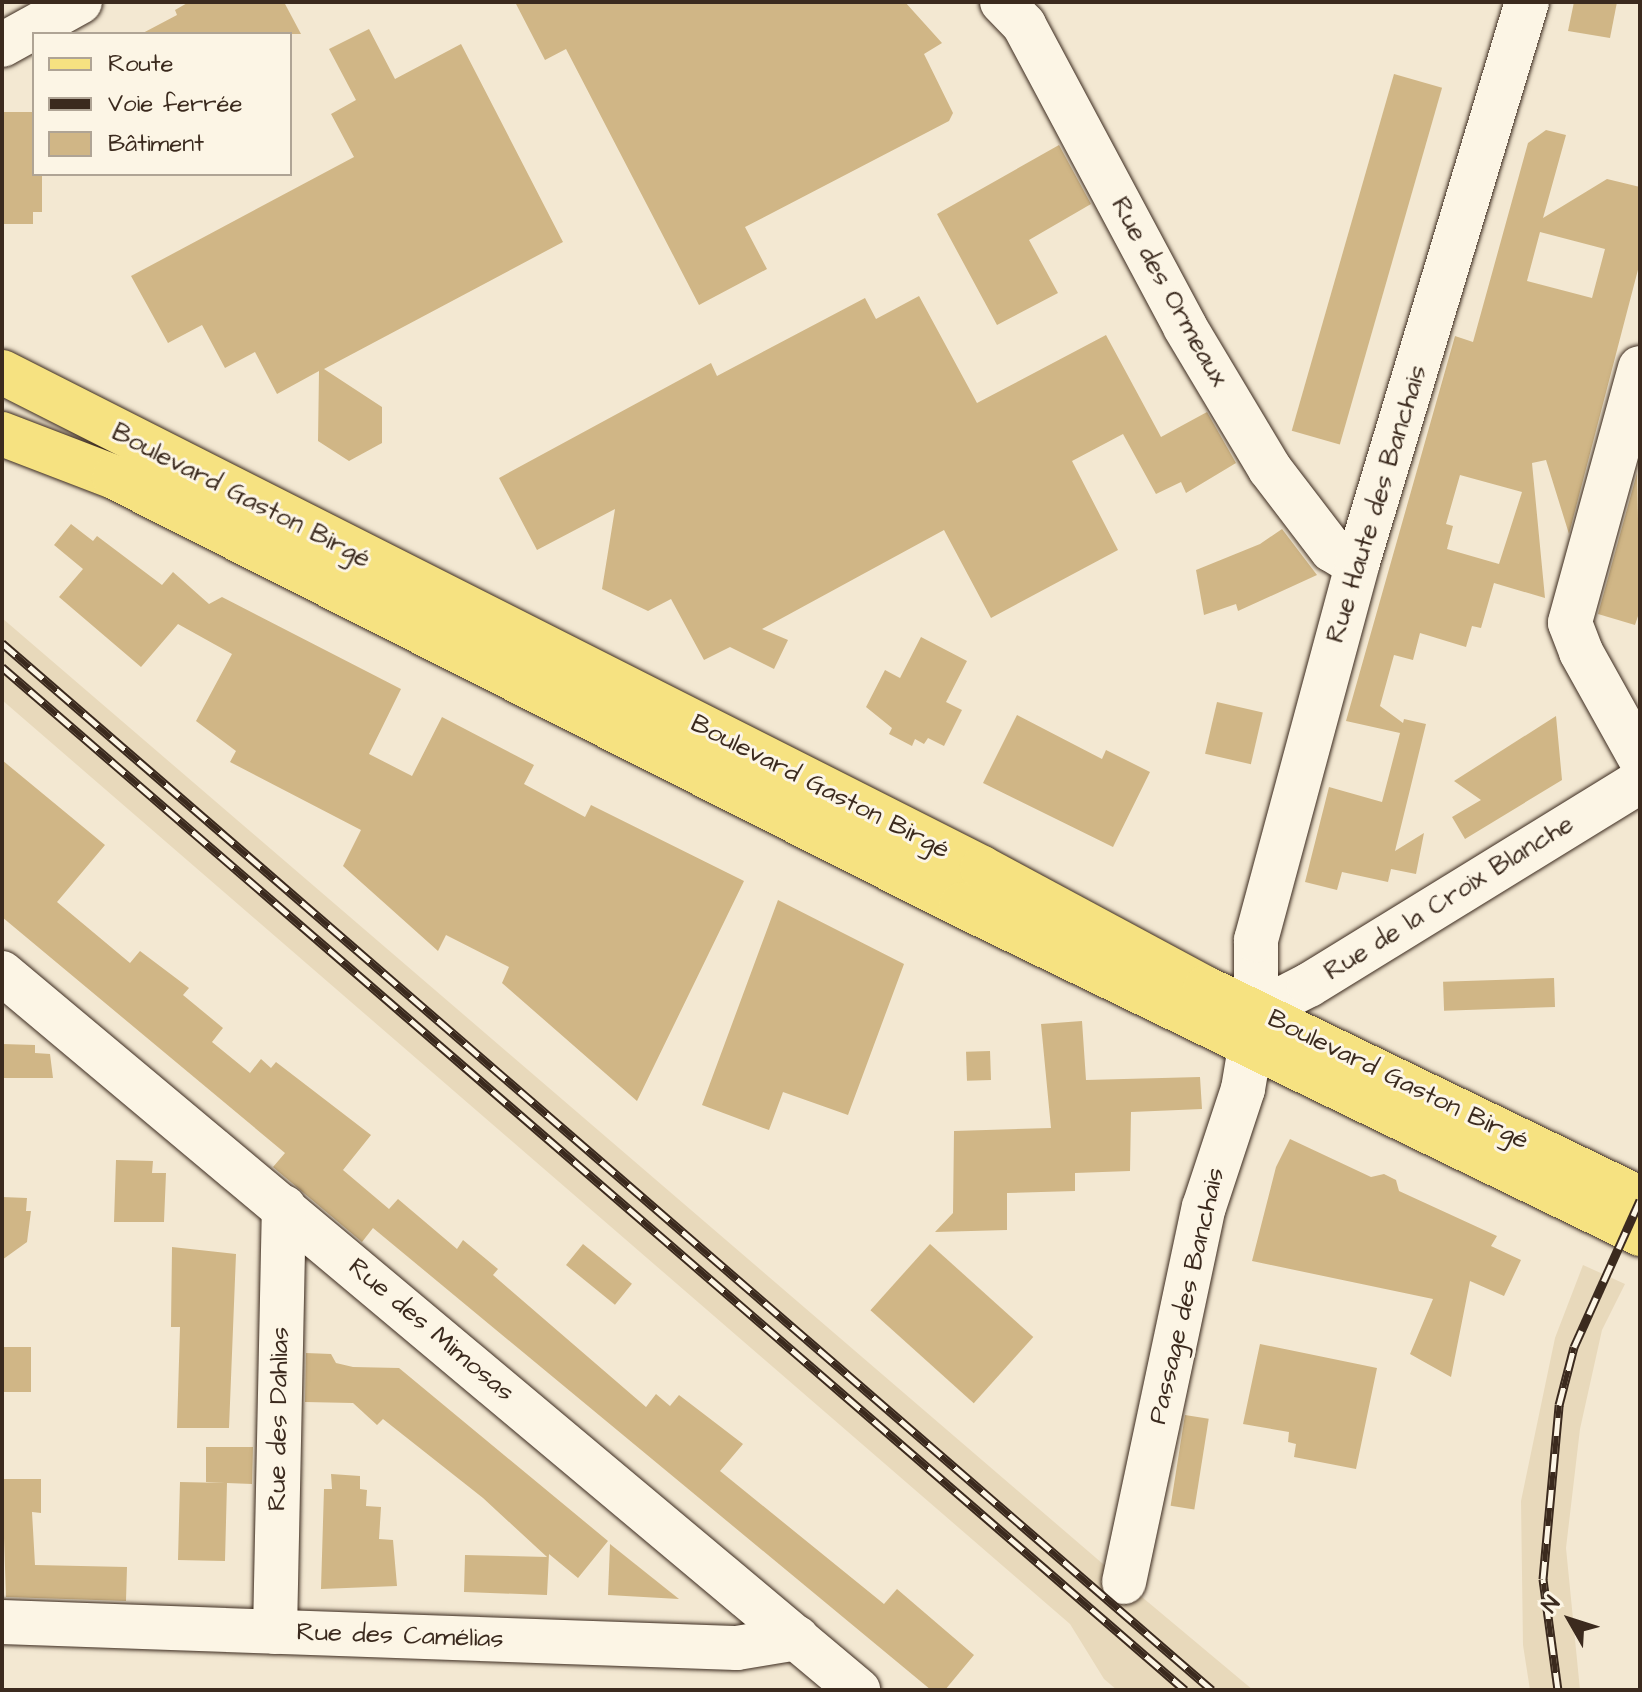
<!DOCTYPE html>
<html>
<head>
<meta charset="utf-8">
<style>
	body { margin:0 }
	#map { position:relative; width:1642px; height:1692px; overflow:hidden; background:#f3e8d2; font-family:"Architects Daughter",sans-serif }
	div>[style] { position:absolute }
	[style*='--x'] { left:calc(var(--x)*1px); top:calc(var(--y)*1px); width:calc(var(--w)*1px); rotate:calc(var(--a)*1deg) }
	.built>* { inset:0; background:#e8d9bb }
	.building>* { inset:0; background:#d0b686; transform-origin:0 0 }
	.roads { filter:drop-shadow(0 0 2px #3b2a1e) drop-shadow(0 0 2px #3b2a1e) }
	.minor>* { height:44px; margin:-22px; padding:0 22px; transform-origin:22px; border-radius:22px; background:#fcf5e5 }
	.major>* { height:44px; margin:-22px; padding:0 22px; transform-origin:22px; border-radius:22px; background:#f6e281 }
	.rail>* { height:9px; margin-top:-4.5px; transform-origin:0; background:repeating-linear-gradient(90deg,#fcf5e5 0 18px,#3b2a1e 0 36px); box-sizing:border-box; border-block:2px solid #3b2a1e }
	span { translate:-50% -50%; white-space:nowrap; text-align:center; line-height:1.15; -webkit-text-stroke:6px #fcf5e5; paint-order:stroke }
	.street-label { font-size:26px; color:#3b2a1e }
	.frame { position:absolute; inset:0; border:4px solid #3b2a1e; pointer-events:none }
	.legend { position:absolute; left:32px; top:32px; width:260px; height:144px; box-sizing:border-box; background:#fcf5e5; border:2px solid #afa495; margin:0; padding:10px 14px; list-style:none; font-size:24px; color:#3b2a1e }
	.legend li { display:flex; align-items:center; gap:16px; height:40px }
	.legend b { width:40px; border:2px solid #afa495 }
	.north { position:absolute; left:1530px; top:1580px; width:80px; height:80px; -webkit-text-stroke:6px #fcf5e5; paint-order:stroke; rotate:309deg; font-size:22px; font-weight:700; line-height:32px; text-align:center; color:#3b2a1e }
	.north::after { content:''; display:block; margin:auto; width:28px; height:36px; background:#3b2a1e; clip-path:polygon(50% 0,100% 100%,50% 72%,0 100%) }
</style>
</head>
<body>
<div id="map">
	<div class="built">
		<i style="clip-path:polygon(2px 618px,1124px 1582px,1253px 1690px,1117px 1690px,1104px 1679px,1070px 1624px,2px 700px)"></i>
		<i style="clip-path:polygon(1583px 1265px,1625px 1284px,1602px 1330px,1580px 1429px,1566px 1548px,1580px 1690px,1530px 1690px,1523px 1645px,1521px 1501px,1555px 1338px)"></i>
	</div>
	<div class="building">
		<i style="clip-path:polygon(189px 2px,284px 2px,301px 34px,141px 34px,177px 15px,175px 10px)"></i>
		<i style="clip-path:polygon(515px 2px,905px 2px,942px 43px,924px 54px,953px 113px,949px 121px,745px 227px,767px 269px,699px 305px,566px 49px,545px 60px)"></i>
		<i style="clip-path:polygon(1574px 2px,1617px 2px,1610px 38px,1568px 31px)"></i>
		<i style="clip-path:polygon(369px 29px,395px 79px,461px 44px,563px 242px,324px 369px,382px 407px,382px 443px,349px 461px,318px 441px,319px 371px,277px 394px,255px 352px,225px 368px,202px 325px,168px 343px,131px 276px,354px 157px,331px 114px,356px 100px,329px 49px)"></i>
		<i style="left:1394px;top:74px;width:50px;height:371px;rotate:16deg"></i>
		<i style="clip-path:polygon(2px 112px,34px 112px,34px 174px,42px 174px,42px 212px,33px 212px,33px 224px,2px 224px)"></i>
		<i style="clip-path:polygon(evenodd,1546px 130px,1566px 135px,1543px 218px,1607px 179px,1640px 187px,1640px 262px,1569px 534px,1546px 460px,1532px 463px,1545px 598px,1494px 583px,1481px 628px,1472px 626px,1466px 647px,1420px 633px,1413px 660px,1394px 655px,1380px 706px,1403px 723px,1404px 719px,1426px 724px,1395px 851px,1424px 833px,1416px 874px,1391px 869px,1388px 882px,1342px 872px,1337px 890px,1305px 882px,1329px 787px,1382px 802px,1400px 733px,1346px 721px,1455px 336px,1473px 342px,1528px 143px,1546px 130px,1540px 232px,1605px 249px,1592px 298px,1527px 281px,1540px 232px,1546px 130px,1460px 475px,1522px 492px,1499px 564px,1447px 549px,1453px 526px,1446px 524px,1460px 475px)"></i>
		<i style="clip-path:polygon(1059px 145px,1091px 204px,1029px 240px,1058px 293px,997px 325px,937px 214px)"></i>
		<i style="clip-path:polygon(919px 296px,977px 403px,1106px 335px,1161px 437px,1207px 412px,1236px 463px,1186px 493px,1181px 482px,1156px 494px,1123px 434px,1072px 461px,1118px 550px,991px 618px,944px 530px,762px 629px,788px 640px,774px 669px,730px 647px,704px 660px,671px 599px,648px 611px,602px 589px,615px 509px,537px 550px,499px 478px,711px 363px,717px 376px,865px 298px,876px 319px)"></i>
		<i style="clip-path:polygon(1637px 473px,1640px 610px,1635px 625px,1598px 614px)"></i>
		<i style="clip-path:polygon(71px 524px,93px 541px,97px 536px,162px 585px,173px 572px,209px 604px,222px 597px,401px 689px,369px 754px,412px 776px,442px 717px,534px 765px,524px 784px,585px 817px,591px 805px,744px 881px,637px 1101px,502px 983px,509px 967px,446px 935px,438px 951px,343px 866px,361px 830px,230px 762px,236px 751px,196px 721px,232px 654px,178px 624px,141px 667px,59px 597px,83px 569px,54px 545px)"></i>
		<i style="clip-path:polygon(1282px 529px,1317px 575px,1238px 611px,1236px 604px,1204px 615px,1196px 570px,1260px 544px)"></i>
		<i style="clip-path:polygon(921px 637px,967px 661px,946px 702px,962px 710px,944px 746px,928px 738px,924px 744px,915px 739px,912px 746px,889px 734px,892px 728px,866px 707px,885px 670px,900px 678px)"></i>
		<i style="left:1217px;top:702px;width:47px;height:53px;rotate:13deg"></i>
		<i style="clip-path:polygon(1017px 715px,1102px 759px,1106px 750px,1150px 772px,1113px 847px,983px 783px)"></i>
		<i style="clip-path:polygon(1556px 716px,1562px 780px,1465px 839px,1452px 817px,1481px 800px,1454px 781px)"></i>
		<i style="clip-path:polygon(2px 760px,105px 845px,57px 902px,130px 963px,140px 951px,189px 988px,183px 995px,223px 1028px,212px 1042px,250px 1073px,261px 1059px,271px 1068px,276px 1062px,371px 1135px,343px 1170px,389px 1209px,398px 1199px,457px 1249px,463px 1240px,498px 1269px,493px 1275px,646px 1407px,656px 1394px,670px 1406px,679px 1395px,743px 1444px,720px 1471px,884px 1604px,897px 1589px,974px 1655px,945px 1690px,931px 1690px,373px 1228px,362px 1242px,273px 1167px,285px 1153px,2px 917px)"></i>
		<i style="clip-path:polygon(778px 900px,904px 964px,848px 1115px,783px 1092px,769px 1130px,702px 1105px)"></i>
		<i style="left:1554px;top:978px;width:29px;height:111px;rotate:88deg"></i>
		<i style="clip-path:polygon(1082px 1021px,1086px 1080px,1200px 1077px,1202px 1109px,1131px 1112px,1130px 1171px,1075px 1173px,1075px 1191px,1007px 1193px,1007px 1230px,935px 1232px,953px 1213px,954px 1131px,1051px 1128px,1041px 1024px)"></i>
		<i style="clip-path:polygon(2px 1044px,35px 1045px,35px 1053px,50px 1054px,53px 1078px,2px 1078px)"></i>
		<i style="left:990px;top:1051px;width:29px;height:24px;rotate:88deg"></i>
		<i style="clip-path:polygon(1290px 1139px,1371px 1177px,1384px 1174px,1396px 1180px,1399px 1191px,1497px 1236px,1491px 1246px,1521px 1260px,1504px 1296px,1470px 1281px,1451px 1377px,1410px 1354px,1433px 1299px,1252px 1261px,1276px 1167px)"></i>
		<i style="clip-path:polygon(116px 1160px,153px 1161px,152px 1173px,166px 1173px,164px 1222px,114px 1222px)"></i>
		<i style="clip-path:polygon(2px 1197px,27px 1198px,26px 1211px,31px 1211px,27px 1242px,2px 1260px)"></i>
		<i style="left:583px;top:1244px;width:63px;height:27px;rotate:39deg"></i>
		<i style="left:930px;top:1244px;width:139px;height:89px;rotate:42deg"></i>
		<i style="clip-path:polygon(172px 1247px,236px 1254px,229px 1428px,177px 1428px,180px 1327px,171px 1327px)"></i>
		<i style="clip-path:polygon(1260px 1344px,1377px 1368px,1356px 1469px,1294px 1457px,1296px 1444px,1288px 1442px,1289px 1432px,1243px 1424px)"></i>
		<i style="left:31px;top:1347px;width:45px;height:29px;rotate:90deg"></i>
		<i style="clip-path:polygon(306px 1353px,331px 1354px,336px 1363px,353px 1367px,399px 1368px,608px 1541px,578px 1578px,549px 1554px,547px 1595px,464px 1592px,465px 1555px,547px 1557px,483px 1498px,383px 1419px,377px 1425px,353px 1403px,305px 1402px)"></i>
		<i style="left:1185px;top:1415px;width:24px;height:92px;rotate:9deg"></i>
		<i style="clip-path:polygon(206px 1447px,253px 1447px,252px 1484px,227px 1483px,225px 1561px,178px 1560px,180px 1482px,225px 1483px,206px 1482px)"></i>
		<i style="clip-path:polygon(331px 1474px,360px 1476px,360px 1489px,367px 1490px,366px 1506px,381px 1507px,379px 1539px,393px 1540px,397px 1586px,321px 1589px,324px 1489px,332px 1489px)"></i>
		<i style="clip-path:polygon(2px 1479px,41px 1479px,41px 1513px,32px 1512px,35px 1565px,127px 1567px,126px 1601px,6px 1597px)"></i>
		<i style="clip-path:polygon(610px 1544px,679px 1599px,608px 1595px)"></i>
	</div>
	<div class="roads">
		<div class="minor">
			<i style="--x:1002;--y:2;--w:32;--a:46"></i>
			<i style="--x:1024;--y:25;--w:342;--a:61.9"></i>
			<i style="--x:1185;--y:327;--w:165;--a:59.1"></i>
			<i style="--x:1270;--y:469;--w:102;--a:52.6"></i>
			<i style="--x:1332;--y:550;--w:29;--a:31"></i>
			<i style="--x:2;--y:45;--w:89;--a:-28.9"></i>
			<i style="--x:1640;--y:368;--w:264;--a:105.4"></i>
			<i style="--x:1570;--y:623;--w:31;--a:69"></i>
			<i style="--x:1581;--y:652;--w:121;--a:60.9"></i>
			<i style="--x:2;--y:973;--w:1117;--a:39.95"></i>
			<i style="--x:1256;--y:1012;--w:59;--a:-27"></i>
			<i style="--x:1309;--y:985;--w:389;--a:-31.6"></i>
			<i style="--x:1124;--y:1582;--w:383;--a:-78"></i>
			<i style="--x:1204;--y:1207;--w:124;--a:-71.7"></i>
			<i style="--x:1243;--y:1089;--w:78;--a:-80.4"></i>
			<i style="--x:1256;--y:1012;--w:72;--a:-90"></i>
			<i style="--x:1256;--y:940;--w:388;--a:-74.9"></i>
			<i style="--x:1357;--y:565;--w:588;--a:-73.2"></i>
			<i style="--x:2;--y:1622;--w:735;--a:2.03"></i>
			<i style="--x:737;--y:1648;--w:61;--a:-9.5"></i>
			<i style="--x:275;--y:1632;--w:425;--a:-88.8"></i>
		</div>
		<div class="major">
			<i style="--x:2;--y:372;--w:1098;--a:26.84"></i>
			<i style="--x:982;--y:868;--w:253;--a:28.3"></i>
			<i style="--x:1205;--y:988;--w:483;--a:25.8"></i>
			<i style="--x:2;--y:434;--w:120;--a:21"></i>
			<i style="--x:114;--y:477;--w:949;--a:26.81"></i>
			<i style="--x:961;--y:905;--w:755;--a:25.85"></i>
		</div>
	</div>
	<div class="rail">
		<i style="--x:2;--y:643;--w:1600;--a:40.87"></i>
		<i style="--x:2;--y:667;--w:1564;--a:40.85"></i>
		<i style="--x:1558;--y:1690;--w:112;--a:-97.7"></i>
		<i style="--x:1543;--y:1579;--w:175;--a:-84.7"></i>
		<i style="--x:1559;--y:1405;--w:60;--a:-75.5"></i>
		<i style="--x:1574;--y:1347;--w:161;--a:-65.8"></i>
	</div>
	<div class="street-label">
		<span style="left:1169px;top:292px;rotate:61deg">Rue des Ormeaux</span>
		<span style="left:241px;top:496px;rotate:27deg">Boulevard Gaston Birgé</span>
		<span style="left:1377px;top:504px;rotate:-73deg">Rue Haute des Banchais</span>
		<span style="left:820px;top:787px;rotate:27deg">Boulevard Gaston Birgé</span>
		<span style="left:1449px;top:898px;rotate:-32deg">Rue de la Croix Blanche</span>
		<span style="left:1398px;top:1080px;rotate:26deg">Boulevard Gaston Birgé</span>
		<span style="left:1187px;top:1296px;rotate:-77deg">Passage des Banchais</span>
		<span style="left:431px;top:1330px;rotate:40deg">Rue des Mimosas</span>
		<span style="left:279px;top:1419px;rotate:-89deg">Rue des Dahlias</span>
		<span style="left:400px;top:1636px;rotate:2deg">Rue des Camélias</span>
	</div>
	<div class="frame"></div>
	<ul class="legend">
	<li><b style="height:10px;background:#f6e281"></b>Route</li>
	<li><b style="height:10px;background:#3b2a1e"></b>Voie ferrée</li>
	<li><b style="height:22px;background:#d0b686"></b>Bâtiment</li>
	</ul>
	<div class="north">N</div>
</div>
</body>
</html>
